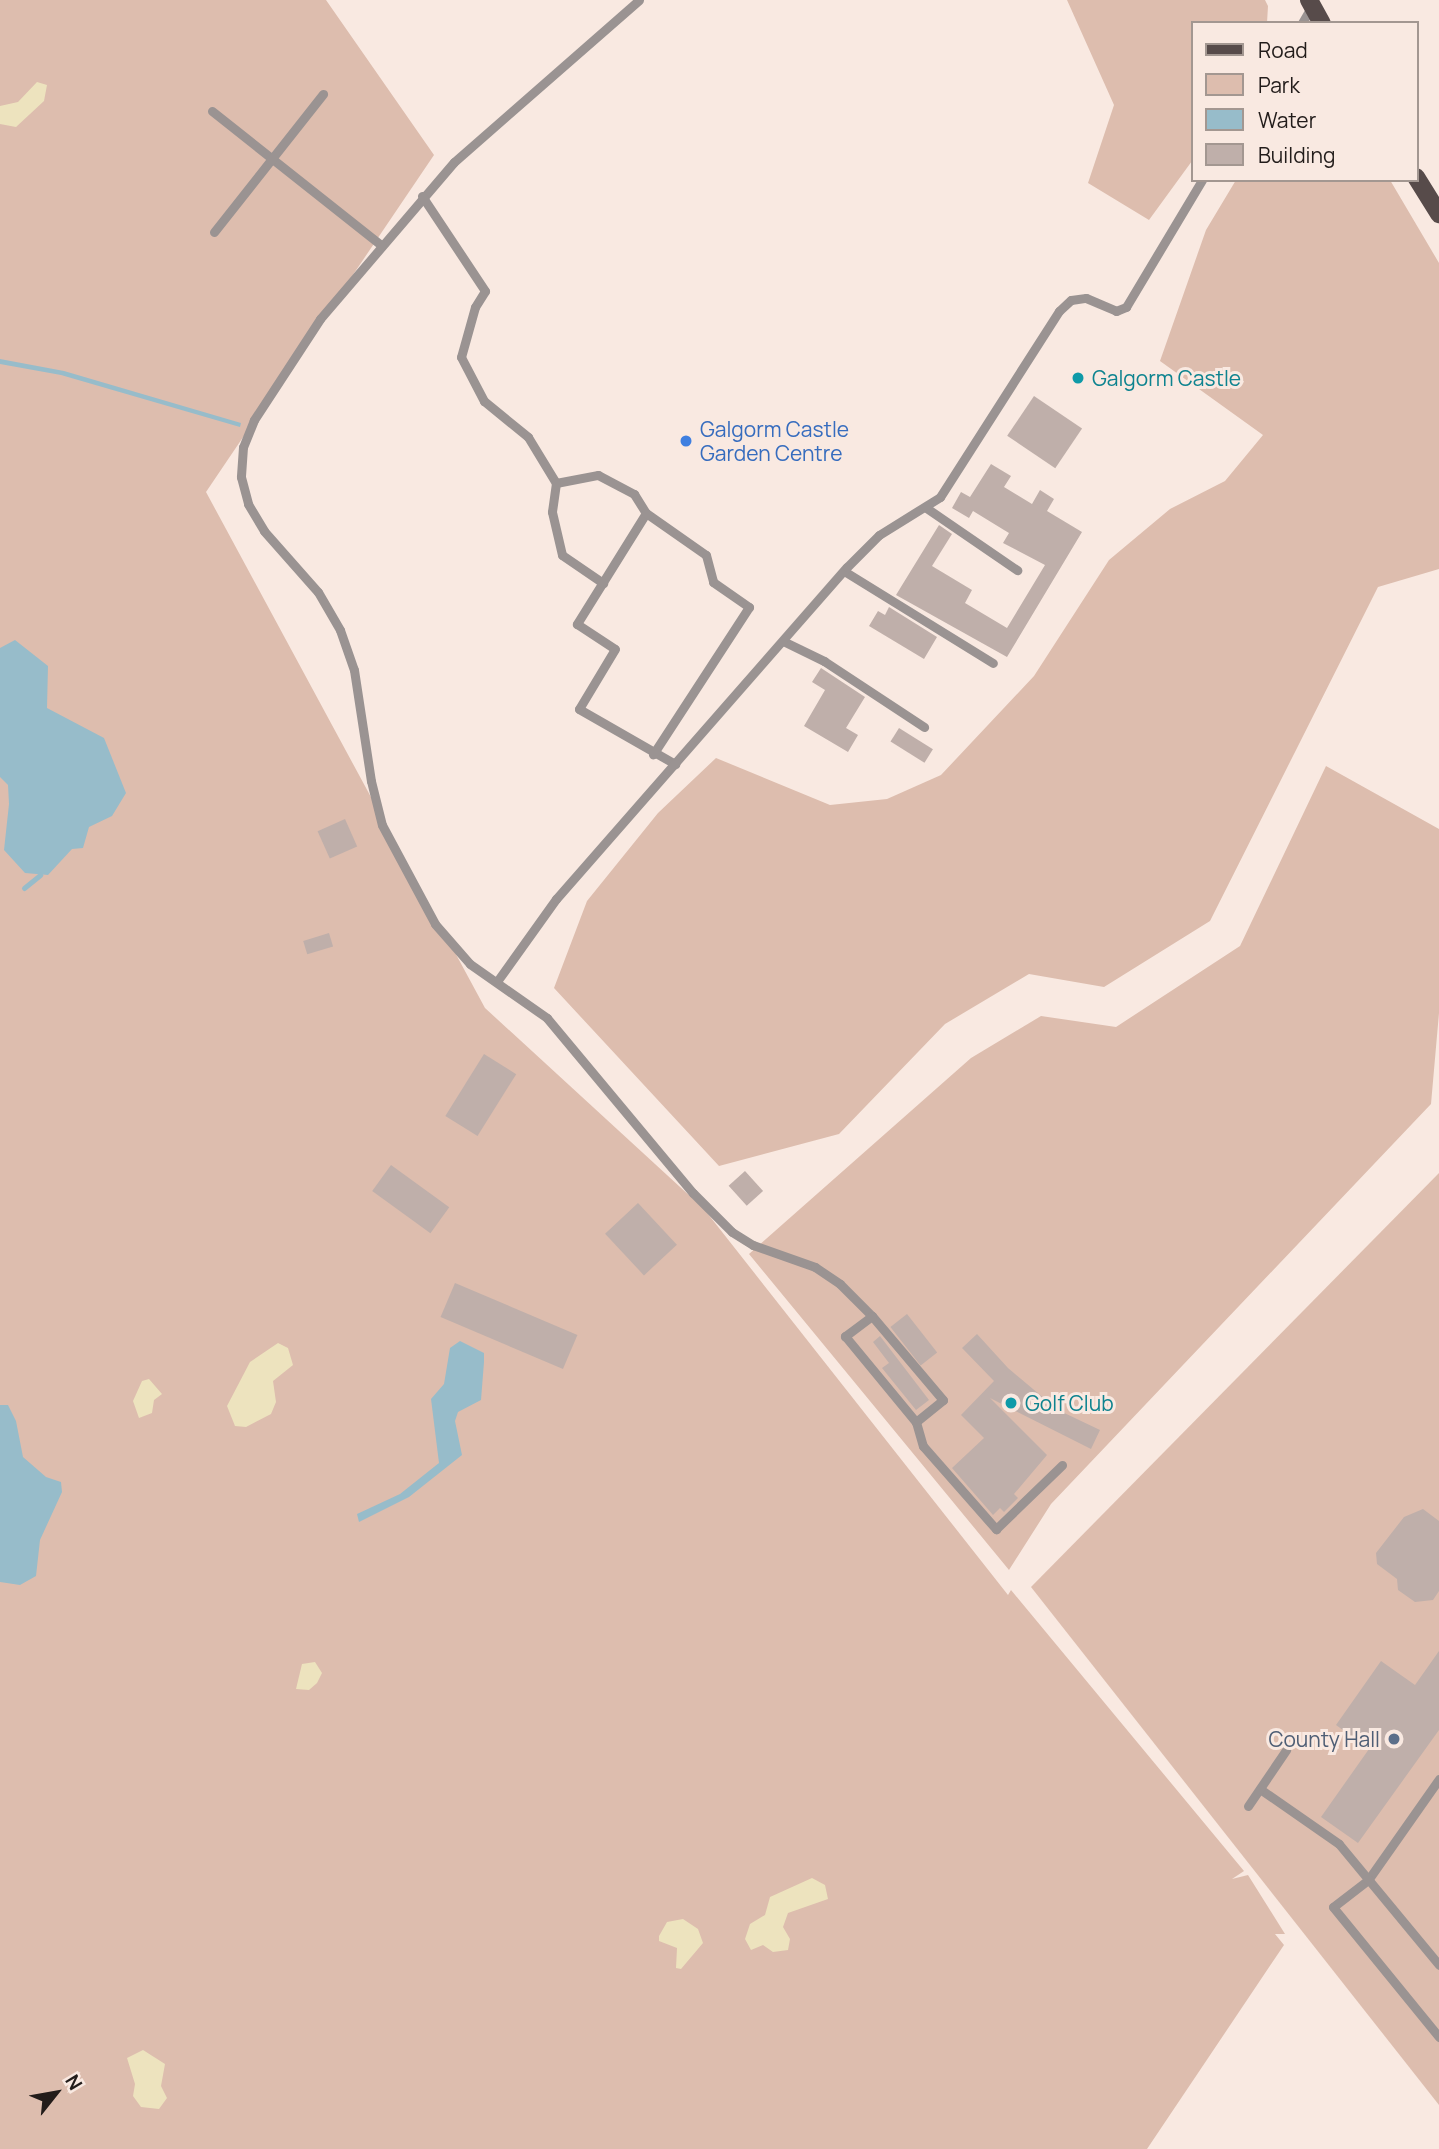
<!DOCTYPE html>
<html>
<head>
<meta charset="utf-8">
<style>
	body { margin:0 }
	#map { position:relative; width:1439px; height:2149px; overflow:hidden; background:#f9e9e1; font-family:Manrope,sans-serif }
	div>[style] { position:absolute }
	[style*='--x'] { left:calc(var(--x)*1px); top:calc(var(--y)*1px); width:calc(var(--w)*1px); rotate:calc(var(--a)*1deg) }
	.green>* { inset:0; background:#ddbdae }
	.sand>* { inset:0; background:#ede3be }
	.water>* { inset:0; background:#97bcca }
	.stream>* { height:5px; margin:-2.5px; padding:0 2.5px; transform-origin:2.5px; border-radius:2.5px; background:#97bcca }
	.building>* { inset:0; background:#bfafaa; transform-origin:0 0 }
	.lane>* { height:9px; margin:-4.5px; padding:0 4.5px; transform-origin:4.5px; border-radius:4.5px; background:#9a9392 }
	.primary>* { height:18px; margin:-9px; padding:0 9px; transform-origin:9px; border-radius:9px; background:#574b4a }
	.dots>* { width:19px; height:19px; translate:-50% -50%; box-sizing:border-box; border:4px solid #f9e9e1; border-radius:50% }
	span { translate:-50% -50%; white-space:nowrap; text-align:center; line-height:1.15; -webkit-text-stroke:6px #f9e9e1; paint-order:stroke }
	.culture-label { font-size:21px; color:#0d838f }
	.left { translate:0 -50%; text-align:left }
	.shop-label { font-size:21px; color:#366cbe }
	.service-label { font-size:21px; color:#4e5e75 }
	.right { translate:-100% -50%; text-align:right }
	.legend { position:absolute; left:1191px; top:21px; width:228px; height:161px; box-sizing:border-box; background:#f9e9e1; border:2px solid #a39791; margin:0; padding:9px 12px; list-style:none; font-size:21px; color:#221c1a }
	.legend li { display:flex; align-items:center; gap:14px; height:35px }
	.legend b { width:35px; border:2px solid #a39791 }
	.north { position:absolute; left:21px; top:2058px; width:70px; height:70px; -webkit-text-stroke:5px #f9e9e1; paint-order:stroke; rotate:59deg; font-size:19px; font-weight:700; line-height:28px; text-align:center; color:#221c1a }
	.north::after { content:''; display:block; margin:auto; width:24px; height:32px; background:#221c1a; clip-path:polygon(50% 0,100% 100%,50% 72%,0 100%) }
</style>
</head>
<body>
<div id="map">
	<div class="green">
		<i style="clip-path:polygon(0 0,326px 0,434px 155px,206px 492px,485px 1008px,704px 1209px,1008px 1595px,1011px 1590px,1244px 1871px,1232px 1879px,1248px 1875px,1285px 1934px,1275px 1934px,1284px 1945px,1147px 2149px,0 2149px)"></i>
		<i style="clip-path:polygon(1067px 0,1265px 0,1268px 6px,1267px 23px,1192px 23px,1192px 161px,1149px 220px,1088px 183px,1114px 105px)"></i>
		<i style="clip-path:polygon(1236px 180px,1390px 180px,1439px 263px,1439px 569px,1378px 587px,1210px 921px,1104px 987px,1029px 974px,945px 1024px,839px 1134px,719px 1166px,554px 988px,587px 901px,658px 813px,716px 758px,830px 805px,887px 799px,941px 775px,1034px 676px,1109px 560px,1170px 509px,1225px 481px,1263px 435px,1160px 361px,1206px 230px)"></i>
		<i style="clip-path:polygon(1326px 766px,1439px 829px,1439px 1013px,1431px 1104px,1051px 1504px,1009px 1570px,749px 1254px,971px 1058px,1041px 1016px,1116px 1027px,1240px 946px)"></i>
		<i style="clip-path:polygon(1439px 1173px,1439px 2105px,1031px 1587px)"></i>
	</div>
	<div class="sand">
		<i style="clip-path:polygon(37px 82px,47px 85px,44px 101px,16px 127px,0 124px,0 106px,18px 102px)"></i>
		<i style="clip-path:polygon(278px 1343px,288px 1348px,293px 1365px,273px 1381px,276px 1402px,271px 1414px,246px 1427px,235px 1426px,227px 1406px,250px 1362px)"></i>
		<i style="clip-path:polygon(149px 1379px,162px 1394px,154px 1400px,152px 1413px,139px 1418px,133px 1401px,142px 1381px)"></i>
		<i style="clip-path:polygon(315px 1662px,322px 1673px,317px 1683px,309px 1690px,296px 1689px,302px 1664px)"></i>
		<i style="clip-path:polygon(812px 1878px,825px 1885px,828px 1899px,788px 1913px,783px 1927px,790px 1939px,788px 1950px,773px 1952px,763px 1945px,751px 1950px,745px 1939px,750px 1924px,765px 1915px,770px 1897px)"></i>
		<i style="clip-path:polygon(683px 1919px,698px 1929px,703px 1943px,681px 1969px,676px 1968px,677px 1948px,659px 1941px,659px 1936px,667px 1922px)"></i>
		<i style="clip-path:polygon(143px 2050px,165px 2064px,161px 2086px,167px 2098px,159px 2109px,141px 2107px,133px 2096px,135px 2084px,127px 2058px)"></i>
	</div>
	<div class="water">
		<i style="clip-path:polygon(0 359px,64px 371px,241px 423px,240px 427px,61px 375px,0 364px)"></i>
		<i style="clip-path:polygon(15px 640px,48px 666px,47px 708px,104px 738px,126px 793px,112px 816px,89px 827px,83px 848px,72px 849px,48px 875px,25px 873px,4px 850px,9px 804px,8px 785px,0 777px,0 648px)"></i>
		<i style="clip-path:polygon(460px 1341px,484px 1353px,484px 1362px,481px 1400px,458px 1412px,455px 1421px,462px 1455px,409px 1497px,359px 1522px,357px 1514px,400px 1494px,439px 1463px,431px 1399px,444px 1384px,450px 1348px)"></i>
		<i style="clip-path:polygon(0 1405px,8px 1405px,16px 1421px,23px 1457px,46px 1477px,61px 1482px,62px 1492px,40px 1540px,36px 1576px,20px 1585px,0 1582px)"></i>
	</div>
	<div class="stream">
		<i style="--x:24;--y:888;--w:21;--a:-39"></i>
	</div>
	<div class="building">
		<i style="left:1034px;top:396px;width:58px;height:48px;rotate:34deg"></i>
		<i style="clip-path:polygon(991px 464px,1011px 476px,1004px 487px,1032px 504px,1040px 490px,1054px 499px,1047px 511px,1082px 532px,1007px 657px,896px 595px,939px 525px,952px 534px,932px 566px,972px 590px,965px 603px,1007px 628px,1045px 565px,1003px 543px,1009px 533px,1004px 530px,973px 511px,969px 518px,952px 508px,961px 492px,970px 497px)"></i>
		<i style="clip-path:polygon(889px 607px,937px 637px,924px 659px,869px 626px,878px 611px,885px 615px)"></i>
		<i style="clip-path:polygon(821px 668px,865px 697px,846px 728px,858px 735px,848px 752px,804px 726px,825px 690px,812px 682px)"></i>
		<i style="left:899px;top:728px;width:40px;height:16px;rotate:32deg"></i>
		<i style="left:345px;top:819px;width:30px;height:30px;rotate:66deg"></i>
		<i style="left:329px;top:933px;width:14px;height:27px;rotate:73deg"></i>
		<i style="left:484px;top:1054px;width:38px;height:73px;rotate:32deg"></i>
		<i style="left:391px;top:1165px;width:72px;height:32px;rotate:36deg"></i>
		<i style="left:745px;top:1171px;width:27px;height:22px;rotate:48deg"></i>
		<i style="left:638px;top:1203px;width:57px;height:45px;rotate:47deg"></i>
		<i style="left:455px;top:1283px;width:133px;height:37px;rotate:23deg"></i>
		<i style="left:907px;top:1314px;width:49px;height:21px;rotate:52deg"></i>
		<i style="clip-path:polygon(977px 1334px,1008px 1368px,1058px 1410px,1100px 1430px,1091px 1449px,990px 1398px,1047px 1455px,1014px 1494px,1018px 1498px,1004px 1512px,1000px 1508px,993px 1515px,952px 1468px,984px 1438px,961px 1415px,994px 1381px,962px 1348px)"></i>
		<i style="clip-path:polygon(880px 1336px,929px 1400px,916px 1410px,882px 1368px,889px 1363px,873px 1342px)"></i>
		<i style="clip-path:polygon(1423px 1509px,1439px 1521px,1439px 1591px,1433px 1600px,1415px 1602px,1398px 1590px,1397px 1579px,1377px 1564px,1376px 1553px,1404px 1517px)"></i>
		<i style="clip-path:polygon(1439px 1651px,1439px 1730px,1358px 1843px,1321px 1817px,1369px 1749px,1336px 1725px,1381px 1661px,1415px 1685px)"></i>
	</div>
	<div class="lane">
		<i style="--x:639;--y:0;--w:246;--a:138.8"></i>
		<i style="--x:454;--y:162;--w:206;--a:130.5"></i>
		<i style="--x:320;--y:319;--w:121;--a:123.2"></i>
		<i style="--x:254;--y:420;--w:29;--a:112"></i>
		<i style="--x:243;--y:447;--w:30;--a:94"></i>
		<i style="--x:241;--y:477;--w:28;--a:75"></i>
		<i style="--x:248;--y:504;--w:31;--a:59"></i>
		<i style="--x:264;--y:531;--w:81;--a:48.5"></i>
		<i style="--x:318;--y:592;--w:44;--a:59.9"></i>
		<i style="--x:340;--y:630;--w:42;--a:70.7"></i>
		<i style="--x:354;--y:670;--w:112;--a:81.3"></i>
		<i style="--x:371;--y:781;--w:45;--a:76"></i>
		<i style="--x:382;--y:825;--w:112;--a:61.8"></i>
		<i style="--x:435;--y:924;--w:53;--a:48.8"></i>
		<i style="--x:470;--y:964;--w:94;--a:35"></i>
		<i style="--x:547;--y:1018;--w:228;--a:50.2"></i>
		<i style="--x:693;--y:1193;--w:55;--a:45"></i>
		<i style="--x:732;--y:1232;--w:25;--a:32"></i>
		<i style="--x:753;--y:1245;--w:66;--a:19.5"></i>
		<i style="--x:815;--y:1267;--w:30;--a:34"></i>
		<i style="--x:840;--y:1284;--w:45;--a:45"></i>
		<i style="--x:872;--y:1316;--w:110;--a:49.8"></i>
		<i style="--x:943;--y:1400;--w:35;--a:141"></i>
		<i style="--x:916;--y:1422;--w:25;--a:74"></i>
		<i style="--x:923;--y:1446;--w:111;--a:48.7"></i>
		<i style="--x:996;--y:1529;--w:92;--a:-44.1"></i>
		<i style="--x:1302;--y:23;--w:20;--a:-60"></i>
		<i style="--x:212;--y:111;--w:216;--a:38.4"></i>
		<i style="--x:422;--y:196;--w:114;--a:56.4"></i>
		<i style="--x:485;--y:291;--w:19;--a:122"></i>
		<i style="--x:475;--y:307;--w:52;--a:105.6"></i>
		<i style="--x:461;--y:357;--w:50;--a:62.4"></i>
		<i style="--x:484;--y:401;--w:57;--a:39.3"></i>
		<i style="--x:528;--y:437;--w:54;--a:58.7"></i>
		<i style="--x:556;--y:483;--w:43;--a:-10.8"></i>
		<i style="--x:598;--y:475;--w:41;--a:27.8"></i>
		<i style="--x:634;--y:494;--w:22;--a:58"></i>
		<i style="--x:646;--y:513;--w:131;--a:121.9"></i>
		<i style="--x:577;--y:624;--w:45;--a:33.3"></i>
		<i style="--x:615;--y:649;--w:70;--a:121"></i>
		<i style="--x:579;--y:709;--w:111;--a:29.8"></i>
		<i style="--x:214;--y:232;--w:176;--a:-51.7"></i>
		<i style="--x:556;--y:483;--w:29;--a:98"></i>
		<i style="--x:552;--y:512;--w:44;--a:76.9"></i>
		<i style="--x:562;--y:555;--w:50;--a:34.3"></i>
		<i style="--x:925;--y:507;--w:112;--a:34.4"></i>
		<i style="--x:646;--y:513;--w:73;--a:35"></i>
		<i style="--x:706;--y:555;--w:28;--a:75"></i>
		<i style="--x:713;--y:582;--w:44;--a:34.8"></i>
		<i style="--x:749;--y:607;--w:176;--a:123.1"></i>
		<i style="--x:844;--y:571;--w:175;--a:31.7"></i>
		<i style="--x:783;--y:641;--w:46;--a:26"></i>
		<i style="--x:824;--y:661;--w:120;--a:33.4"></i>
		<i style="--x:498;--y:980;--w:100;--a:-54.4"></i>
		<i style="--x:556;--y:899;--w:441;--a:-48.8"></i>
		<i style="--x:847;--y:567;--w:45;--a:-45"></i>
		<i style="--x:879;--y:535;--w:72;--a:-31.9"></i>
		<i style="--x:940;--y:497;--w:221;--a:-57.4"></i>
		<i style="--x:1059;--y:311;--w:16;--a:-43"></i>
		<i style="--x:1071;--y:300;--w:15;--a:-8"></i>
		<i style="--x:1086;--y:298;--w:33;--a:23"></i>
		<i style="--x:1116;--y:311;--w:11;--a:-22"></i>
		<i style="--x:1126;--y:307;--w:148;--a:-59.1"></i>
		<i style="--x:872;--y:1316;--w:34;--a:143"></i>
		<i style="--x:845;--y:1336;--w:112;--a:50.5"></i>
		<i style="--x:1439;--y:1779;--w:123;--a:125.1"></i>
		<i style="--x:1368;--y:1880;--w:44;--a:142.4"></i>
		<i style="--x:1333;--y:1907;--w:168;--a:50.8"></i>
		<i style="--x:1260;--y:1789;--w:96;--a:34.8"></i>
		<i style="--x:1339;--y:1844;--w:157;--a:50.4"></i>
		<i style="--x:1248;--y:1806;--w:68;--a:-55.8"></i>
	</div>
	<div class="primary">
		<i style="--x:1309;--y:0;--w:26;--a:61"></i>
		<i style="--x:1416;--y:177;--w:44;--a:58.1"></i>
	</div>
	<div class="dots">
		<i style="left:1078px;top:378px;background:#0f9aa8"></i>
		<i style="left:686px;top:441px;background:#3f7fe0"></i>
		<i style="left:1011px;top:1403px;background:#0f9aa8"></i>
		<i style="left:1394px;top:1739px;background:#5c6f8a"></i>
	</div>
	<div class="culture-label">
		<span class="left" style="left:1092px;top:378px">Galgorm Castle</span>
		<span class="left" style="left:1025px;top:1403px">Golf Club</span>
	</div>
	<div class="shop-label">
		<span class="left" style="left:700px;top:441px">Galgorm Castle<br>Garden Centre</span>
	</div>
	<div class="service-label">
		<span class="right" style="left:1380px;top:1739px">County Hall</span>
	</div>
	<ul class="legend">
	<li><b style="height:9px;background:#574b4a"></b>Road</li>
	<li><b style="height:19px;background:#ddbdae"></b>Park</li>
	<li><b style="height:19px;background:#97bcca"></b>Water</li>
	<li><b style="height:19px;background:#bfafaa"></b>Building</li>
	</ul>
	<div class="north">N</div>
</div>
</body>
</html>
